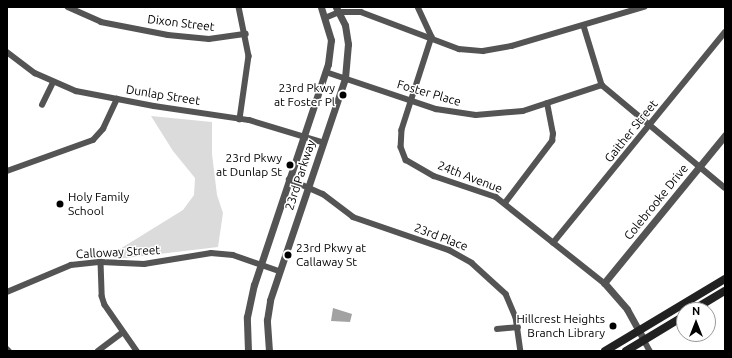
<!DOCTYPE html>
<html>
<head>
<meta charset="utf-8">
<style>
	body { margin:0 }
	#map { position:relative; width:732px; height:358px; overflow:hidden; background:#fff; font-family:Ubuntu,sans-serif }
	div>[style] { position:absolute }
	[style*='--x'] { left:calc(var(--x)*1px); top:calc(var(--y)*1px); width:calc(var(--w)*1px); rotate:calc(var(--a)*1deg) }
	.green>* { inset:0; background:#dbdbdb }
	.water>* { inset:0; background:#a2a2a2 }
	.minor>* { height:5.5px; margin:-2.75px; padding:0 2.75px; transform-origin:2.75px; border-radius:2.75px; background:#545454 }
	.tertiary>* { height:7px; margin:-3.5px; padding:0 3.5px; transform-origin:3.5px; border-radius:3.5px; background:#545454 }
	.secondary>* { height:8px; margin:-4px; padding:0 4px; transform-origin:4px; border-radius:4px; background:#212121 }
	.dots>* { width:11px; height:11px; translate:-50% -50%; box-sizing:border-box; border:2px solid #fff; border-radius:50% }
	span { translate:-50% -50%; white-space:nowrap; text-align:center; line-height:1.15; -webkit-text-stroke:3px #fff; paint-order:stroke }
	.street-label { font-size:12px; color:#000 }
	.poi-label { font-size:12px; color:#000 }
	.right { translate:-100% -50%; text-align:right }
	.left { translate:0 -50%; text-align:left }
	.frame { position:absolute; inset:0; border:8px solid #000; pointer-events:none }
	.north { position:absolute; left:676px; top:302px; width:40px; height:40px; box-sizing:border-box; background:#fff; border:1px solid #999; border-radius:50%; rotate:0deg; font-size:11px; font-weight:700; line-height:16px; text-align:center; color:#000 }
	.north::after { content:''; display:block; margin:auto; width:14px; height:18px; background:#000; clip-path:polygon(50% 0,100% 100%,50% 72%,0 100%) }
</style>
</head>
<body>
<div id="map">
	<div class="green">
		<i style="clip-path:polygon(151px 116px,212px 122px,212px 154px,217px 195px,223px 213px,218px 247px,117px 259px,115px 252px,183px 210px,194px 195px,195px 178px,173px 151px)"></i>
	</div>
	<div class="water">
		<i style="clip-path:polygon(333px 308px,352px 314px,350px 322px,331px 321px)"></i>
	</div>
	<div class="minor">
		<i style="--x:68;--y:7;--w:36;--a:24"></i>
		<i style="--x:101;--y:22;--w:68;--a:11"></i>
		<i style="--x:168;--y:35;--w:41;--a:5.6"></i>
		<i style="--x:209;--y:39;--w:37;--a:-8"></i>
		<i style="--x:239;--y:7;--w:50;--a:78.5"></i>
		<i style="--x:249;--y:56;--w:64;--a:98.1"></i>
		<i style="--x:418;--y:7;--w:33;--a:65"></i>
		<i style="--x:432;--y:37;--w:98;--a:107.9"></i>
		<i style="--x:402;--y:130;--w:17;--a:93"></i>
		<i style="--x:401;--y:147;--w:14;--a:69"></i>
		<i style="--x:406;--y:160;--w:32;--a:30"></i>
		<i style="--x:434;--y:176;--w:65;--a:18.7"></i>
		<i style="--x:496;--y:197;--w:138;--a:38.5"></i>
		<i style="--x:325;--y:18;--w:15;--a:-23"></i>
		<i style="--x:339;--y:12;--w:22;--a:0"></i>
		<i style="--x:361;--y:12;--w:105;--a:20.7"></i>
		<i style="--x:459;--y:49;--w:24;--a:5"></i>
		<i style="--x:483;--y:51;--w:29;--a:-10"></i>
		<i style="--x:512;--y:46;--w:138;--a:-16.5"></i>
		<i style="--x:584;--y:26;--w:62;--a:73"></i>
		<i style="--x:602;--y:85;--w:160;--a:39.9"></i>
		<i style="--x:7;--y:52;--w:35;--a:37"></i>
		<i style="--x:35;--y:73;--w:45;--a:23.7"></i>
		<i style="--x:76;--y:91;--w:79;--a:10.9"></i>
		<i style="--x:154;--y:106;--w:96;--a:8.4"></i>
		<i style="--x:249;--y:120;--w:76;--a:16.8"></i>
		<i style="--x:326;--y:72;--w:116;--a:18.6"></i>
		<i style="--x:436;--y:109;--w:40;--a:8.5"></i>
		<i style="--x:476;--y:115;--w:47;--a:-4.9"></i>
		<i style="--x:523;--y:111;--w:83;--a:-18.2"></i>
		<i style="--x:42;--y:105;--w:25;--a:-64"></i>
		<i style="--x:7;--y:171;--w:91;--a:-19.8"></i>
		<i style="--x:93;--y:140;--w:15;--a:-48"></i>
		<i style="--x:103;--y:129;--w:33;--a:-65"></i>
		<i style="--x:289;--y:179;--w:37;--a:24"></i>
		<i style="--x:323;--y:194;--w:38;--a:37"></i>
		<i style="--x:353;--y:217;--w:102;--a:19"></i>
		<i style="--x:449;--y:250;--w:26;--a:29"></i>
		<i style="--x:472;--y:263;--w:46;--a:42.4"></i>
		<i style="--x:506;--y:294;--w:25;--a:67"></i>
		<i style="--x:516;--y:317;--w:34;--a:82"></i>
		<i style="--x:505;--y:203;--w:78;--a:-52.8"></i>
		<i style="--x:552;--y:141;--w:7;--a:-82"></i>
		<i style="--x:553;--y:134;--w:31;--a:-101"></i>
		<i style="--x:553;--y:243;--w:272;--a:-50.8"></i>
		<i style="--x:101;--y:262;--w:34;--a:88"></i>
		<i style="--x:102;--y:296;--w:9;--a:72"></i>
		<i style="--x:105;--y:305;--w:56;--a:55.2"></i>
		<i style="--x:7;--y:292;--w:69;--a:-22.9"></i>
		<i style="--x:71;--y:265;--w:30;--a:-6"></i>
		<i style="--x:101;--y:262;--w:43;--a:2.7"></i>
		<i style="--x:144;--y:264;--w:68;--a:-9.3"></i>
		<i style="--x:211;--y:253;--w:22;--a:5"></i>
		<i style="--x:233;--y:255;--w:49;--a:19.2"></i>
		<i style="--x:497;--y:329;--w:21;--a:-5"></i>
		<i style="--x:644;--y:340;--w:13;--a:61"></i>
		<i style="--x:7;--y:349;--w:3;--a:45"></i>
		<i style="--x:98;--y:351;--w:31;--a:-37"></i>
	</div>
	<div class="tertiary">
		<i style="--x:644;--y:340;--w:35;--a:-119"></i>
		<i style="--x:627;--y:309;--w:35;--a:-131"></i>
		<i style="--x:604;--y:283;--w:191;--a:-50.7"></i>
		<i style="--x:248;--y:351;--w:34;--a:-92"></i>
		<i style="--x:247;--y:317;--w:33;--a:-78"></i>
		<i style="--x:254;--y:285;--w:233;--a:-71.5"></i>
		<i style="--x:328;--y:64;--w:24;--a:-83"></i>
		<i style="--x:331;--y:40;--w:34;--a:-107"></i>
		<i style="--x:269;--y:351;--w:31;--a:-94"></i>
		<i style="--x:267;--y:320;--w:20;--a:-81"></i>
		<i style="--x:270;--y:300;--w:234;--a:-71.3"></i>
		<i style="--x:345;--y:78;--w:34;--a:-85"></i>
		<i style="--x:348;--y:44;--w:19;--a:-99"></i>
		<i style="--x:345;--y:25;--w:20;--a:-117"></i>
	</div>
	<div class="secondary">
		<i style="--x:693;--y:310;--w:37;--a:-31"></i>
		<i style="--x:605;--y:351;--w:140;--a:-31"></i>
		<i style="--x:626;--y:351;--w:68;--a:-31.1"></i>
	</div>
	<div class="dots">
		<i style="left:343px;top:95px;background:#000"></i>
		<i style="left:290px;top:165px;background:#000"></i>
		<i style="left:60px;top:204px;background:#000"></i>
		<i style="left:288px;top:255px;background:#000"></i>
		<i style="left:613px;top:326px;background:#000"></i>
	</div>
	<div class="street-label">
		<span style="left:181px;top:23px;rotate:7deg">Dixon Street</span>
		<span style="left:429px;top:93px;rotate:16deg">Foster Place</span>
		<span style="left:163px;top:95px;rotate:9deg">Dunlap Street</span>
		<span style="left:631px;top:131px;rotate:-51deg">Gaither Street</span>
		<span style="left:300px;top:175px;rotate:-72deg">23rd Parkway</span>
		<span style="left:470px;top:177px;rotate:21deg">24th Avenue</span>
		<span style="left:656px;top:202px;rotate:-51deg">Colebrooke Drive</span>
		<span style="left:441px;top:237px;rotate:21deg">23rd Place</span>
		<span style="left:118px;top:252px;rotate:-3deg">Calloway Street</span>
	</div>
	<div class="poi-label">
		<span class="right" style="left:335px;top:95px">23rd Pkwy<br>at Foster Pl</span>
		<span class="right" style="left:282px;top:165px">23rd Pkwy<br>at Dunlap St</span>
		<span class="left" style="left:68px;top:204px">Holy Family<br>School</span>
		<span class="left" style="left:296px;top:255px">23rd Pkwy at<br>Callaway St</span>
		<span class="right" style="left:605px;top:326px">Hillcrest Heights<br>Branch Library</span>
	</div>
	<div class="frame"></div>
	<div class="north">N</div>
</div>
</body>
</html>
